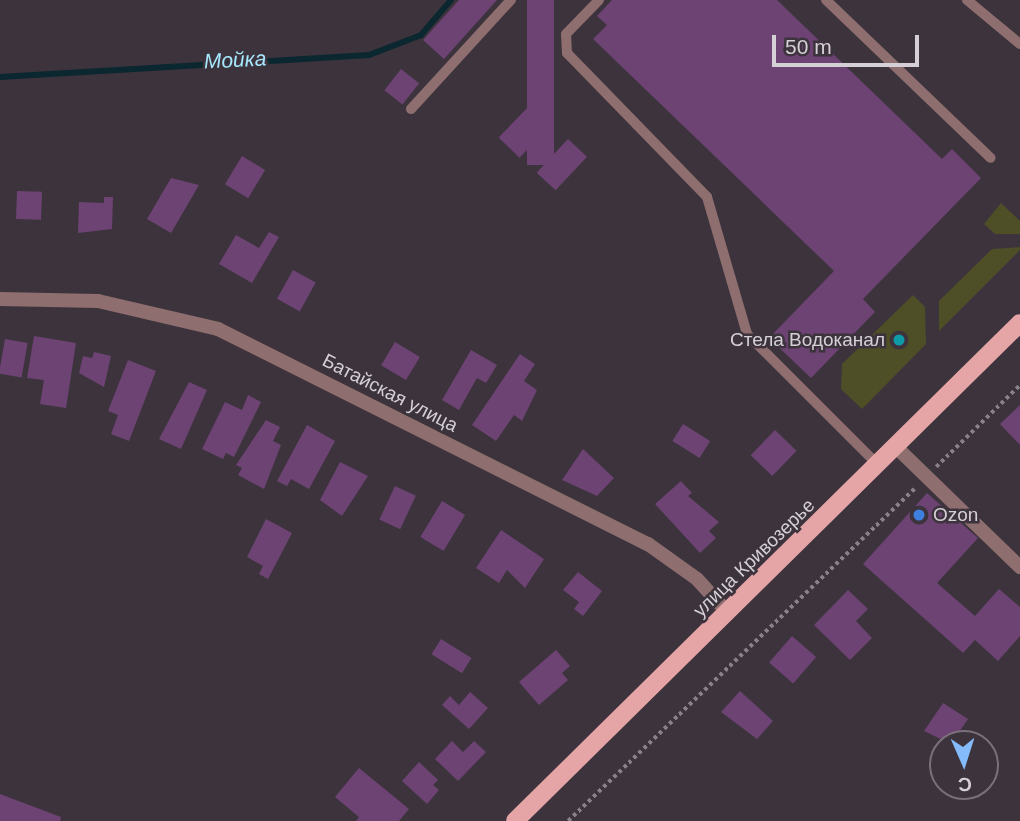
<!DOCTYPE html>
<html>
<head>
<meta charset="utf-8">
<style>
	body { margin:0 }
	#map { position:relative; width:1020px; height:821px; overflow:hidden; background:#3c333d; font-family:Helvetica,sans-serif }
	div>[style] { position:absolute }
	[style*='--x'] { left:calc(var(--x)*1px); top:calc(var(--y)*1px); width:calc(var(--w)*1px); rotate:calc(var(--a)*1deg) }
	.green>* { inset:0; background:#4e4f27 }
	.stream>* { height:6px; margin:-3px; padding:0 3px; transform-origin:3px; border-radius:3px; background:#0b272f }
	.building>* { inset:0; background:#6d4373; transform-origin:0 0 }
	.path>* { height:3.5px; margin-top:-1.75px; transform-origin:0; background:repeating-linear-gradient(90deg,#89818a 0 3.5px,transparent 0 7px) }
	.service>* { height:10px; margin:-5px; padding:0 5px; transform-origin:5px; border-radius:5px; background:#8e6e6e }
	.minor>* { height:14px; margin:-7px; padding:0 7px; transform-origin:7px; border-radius:7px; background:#8e6e6e }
	.primary>* { height:18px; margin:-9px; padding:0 9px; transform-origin:9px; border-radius:9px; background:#e5a4a5 }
	.dots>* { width:19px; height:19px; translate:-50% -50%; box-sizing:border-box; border:4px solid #3c333d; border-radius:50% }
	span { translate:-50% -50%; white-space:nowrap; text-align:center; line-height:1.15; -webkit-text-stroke:5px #3c333d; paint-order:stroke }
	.poi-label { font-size:19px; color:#d5cfd6 }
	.right { translate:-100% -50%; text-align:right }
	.left { translate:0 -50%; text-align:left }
	.street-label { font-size:19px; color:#d5cfd6 }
	.water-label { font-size:21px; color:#a6e8fd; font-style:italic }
	.north { position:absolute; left:929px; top:730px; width:70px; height:70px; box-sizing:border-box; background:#3c333d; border:2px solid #79717a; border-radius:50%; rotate:177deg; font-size:19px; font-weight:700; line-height:28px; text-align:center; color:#d5cfd6 }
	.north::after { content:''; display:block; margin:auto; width:24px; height:32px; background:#84bcfb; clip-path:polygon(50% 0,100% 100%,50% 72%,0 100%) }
	.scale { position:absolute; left:772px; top:35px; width:147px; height:32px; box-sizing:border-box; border:4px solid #d5cfd6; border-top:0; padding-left:9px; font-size:21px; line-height:24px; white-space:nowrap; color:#d5cfd6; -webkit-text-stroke:5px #3c333d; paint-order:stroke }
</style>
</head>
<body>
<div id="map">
	<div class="green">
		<i style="clip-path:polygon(1001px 203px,1020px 221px,1020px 234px,995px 234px,984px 224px)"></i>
		<i style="clip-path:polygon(1020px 247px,1020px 250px,939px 331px,939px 301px,992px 249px)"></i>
		<i style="clip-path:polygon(913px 295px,925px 307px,926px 344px,862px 409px,841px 389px,842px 364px)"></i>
	</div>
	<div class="stream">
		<i style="--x:0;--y:77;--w:370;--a:-3.4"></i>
		<i style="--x:369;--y:55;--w:56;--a:-21"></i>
		<i style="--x:421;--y:35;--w:46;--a:-49.4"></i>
	</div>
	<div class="building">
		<i style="clip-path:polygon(459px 0,497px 0,444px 59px,423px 40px)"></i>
		<i style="left:527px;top:0;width:27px;height:165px"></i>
		<i style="clip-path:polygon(612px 0,777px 0,942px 159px,952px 149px,981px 178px,863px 299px,875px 312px,811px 378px,769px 338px,834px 271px,593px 39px,607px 25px,597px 16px)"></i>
		<i style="left:401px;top:69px;width:23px;height:27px;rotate:38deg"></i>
		<i style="left:532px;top:103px;width:29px;height:48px;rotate:44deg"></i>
		<i style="left:568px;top:139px;width:26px;height:46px;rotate:43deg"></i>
		<i style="left:242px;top:156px;width:27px;height:33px;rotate:31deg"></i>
		<i style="clip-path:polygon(171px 178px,199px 185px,171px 233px,147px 219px)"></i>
		<i style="left:17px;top:191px;width:25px;height:28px;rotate:2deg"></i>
		<i style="clip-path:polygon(104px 197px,113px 197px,112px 229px,78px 233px,79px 202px,104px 203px)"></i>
		<i style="clip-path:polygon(269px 232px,279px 237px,252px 283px,219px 264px,236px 235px,259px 248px)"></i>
		<i style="left:293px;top:270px;width:26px;height:33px;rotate:29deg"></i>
		<i style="clip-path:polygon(34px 336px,76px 343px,66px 408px,40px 404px,44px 380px,27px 378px)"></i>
		<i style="left:5px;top:339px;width:23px;height:35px;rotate:10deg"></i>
		<i style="left:395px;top:342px;width:29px;height:27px;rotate:31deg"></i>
		<i style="clip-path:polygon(471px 350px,497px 365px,486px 383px,477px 378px,459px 410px,442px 400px)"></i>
		<i style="clip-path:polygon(94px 352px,111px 356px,104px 387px,79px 373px,83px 356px,92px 358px)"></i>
		<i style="clip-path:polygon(520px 354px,535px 364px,524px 381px,537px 390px,522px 421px,514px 415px,496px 441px,472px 425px)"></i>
		<i style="clip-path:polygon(128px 360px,156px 371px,129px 441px,111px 434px,118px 415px,108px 411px)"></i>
		<i style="clip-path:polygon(189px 382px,207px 390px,181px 449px,159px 439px)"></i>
		<i style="clip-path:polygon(248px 395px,261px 402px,234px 457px,226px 453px,223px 459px,202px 449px,225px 402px,242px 410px)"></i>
		<i style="clip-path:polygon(1020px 405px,1020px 445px,1000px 424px)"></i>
		<i style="clip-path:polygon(266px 420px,280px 427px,273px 441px,281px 445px,264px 489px,238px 475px,242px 468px,236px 465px)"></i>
		<i style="left:683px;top:424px;width:32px;height:20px;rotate:32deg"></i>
		<i style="clip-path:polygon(307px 425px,335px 441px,309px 489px,291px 479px,287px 486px,277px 481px)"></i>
		<i style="left:775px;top:430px;width:30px;height:35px;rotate:44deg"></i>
		<i style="clip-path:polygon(583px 449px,614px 478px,597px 496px,562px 480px)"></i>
		<i style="clip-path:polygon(340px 462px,368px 476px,342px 516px,320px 500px)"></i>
		<i style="clip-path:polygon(681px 481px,692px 493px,688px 496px,719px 522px,709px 531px,716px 538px,700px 553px,655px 504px)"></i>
		<i style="left:395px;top:486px;width:23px;height:37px;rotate:25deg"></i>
		<i style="clip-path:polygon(927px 493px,978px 538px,937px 583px,975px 616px,999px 589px,1020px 607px,1020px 636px,998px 661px,975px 640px,963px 653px,863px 564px)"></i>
		<i style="left:442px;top:501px;width:27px;height:42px;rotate:31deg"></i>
		<i style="clip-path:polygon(266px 519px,292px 533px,268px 579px,259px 574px,263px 566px,247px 557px)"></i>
		<i style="clip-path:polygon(501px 530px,544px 559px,525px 588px,507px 570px,499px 583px,476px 568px)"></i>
		<i style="clip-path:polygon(578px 572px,602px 591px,583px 616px,574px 609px,579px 602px,563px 590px)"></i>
		<i style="clip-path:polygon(848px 590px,868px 609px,856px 621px,872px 638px,850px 660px,814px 625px)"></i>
		<i style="left:792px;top:636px;width:32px;height:35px;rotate:41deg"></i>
		<i style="left:441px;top:639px;width:36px;height:18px;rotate:32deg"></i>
		<i style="clip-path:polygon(556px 650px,570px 666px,562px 673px,568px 680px,539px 705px,519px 682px)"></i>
		<i style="clip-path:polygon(740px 691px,773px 721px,757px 739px,721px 712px)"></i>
		<i style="clip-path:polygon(470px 692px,488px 708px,469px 729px,442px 705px,450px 696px,459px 705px)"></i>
		<i style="clip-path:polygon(943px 703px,968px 719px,951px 744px,924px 731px)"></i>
		<i style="clip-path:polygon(452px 741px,463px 752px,474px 741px,486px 752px,458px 781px,435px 759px)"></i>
		<i style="clip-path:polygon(419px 762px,438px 780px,433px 785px,439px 790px,427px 804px,402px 781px)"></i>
		<i style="clip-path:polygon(359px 768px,409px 809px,399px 821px,356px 821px,359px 817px,335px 797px)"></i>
		<i style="clip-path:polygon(0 794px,61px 817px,60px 821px,0 821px)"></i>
	</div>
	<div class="path">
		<i style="--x:936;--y:467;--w:117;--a:-44.3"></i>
		<i style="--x:568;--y:821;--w:482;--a:-43.8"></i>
	</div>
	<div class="service">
		<i style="--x:599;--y:0;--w:47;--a:134.1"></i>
		<i style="--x:566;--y:34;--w:19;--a:87"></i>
		<i style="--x:567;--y:53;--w:201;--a:45.8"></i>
		<i style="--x:707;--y:197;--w:143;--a:73.7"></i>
		<i style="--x:747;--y:334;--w:185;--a:45"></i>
		<i style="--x:826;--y:0;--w:228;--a:43.8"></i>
		<i style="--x:967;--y:0;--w:69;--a:39.7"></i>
		<i style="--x:411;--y:109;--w:148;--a:-47.5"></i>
	</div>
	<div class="minor">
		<i style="--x:0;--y:299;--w:98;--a:1.2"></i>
		<i style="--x:98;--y:301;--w:123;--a:13.1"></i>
		<i style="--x:218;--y:329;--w:481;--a:26.6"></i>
		<i style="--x:648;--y:544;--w:60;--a:35.5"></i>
		<i style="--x:697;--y:579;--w:45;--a:47.7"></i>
		<i style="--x:895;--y:446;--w:174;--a:44.1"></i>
	</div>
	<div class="primary">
		<i style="--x:515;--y:821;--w:709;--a:-44.6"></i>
	</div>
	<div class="dots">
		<i style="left:899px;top:340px;background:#0f9aa8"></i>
		<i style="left:919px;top:515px;background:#3f7fe0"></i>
	</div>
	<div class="poi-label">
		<span class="right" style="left:885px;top:340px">Стела Водоканал</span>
		<span class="left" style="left:933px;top:515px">Ozon</span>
	</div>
	<div class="street-label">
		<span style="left:390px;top:393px;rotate:27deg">Батайская улица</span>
		<span style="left:754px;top:558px;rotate:-44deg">улица Кривозерье</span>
	</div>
	<div class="water-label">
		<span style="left:235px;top:60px;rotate:-3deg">Мойка</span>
	</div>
	<div class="north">С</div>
	<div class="scale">50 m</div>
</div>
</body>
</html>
